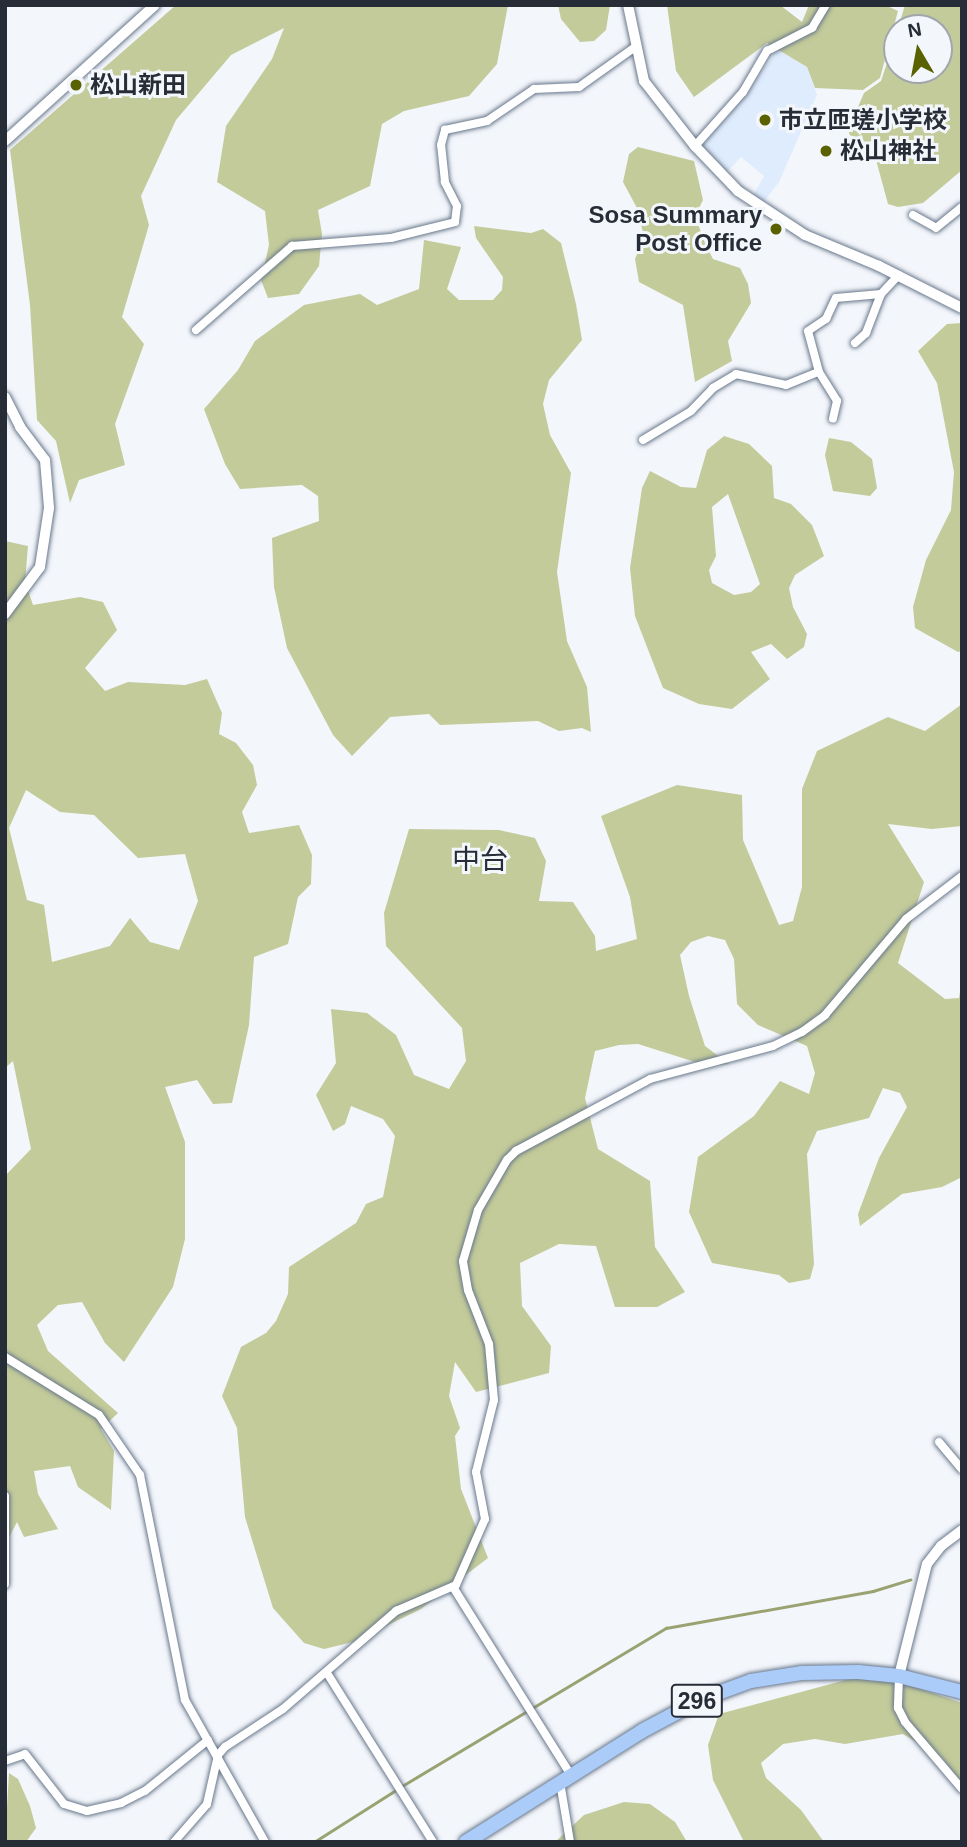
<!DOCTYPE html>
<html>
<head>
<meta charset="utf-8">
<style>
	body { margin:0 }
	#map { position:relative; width:967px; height:1847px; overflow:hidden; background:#f3f6fb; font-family:Arial,"Noto Sans JP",sans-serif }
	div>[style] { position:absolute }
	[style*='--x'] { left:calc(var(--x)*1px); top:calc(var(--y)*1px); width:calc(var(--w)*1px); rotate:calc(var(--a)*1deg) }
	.built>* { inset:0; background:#dfecfd }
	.forest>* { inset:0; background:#c3cb9a }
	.stream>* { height:2.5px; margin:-1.25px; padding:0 1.25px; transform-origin:1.25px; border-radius:1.25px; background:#9aa272 }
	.roads { filter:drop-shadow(0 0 2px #69788c) drop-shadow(0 0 2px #69788c) }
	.street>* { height:8px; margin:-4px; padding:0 4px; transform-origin:4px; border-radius:4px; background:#fff }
	.secondary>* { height:10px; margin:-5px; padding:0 5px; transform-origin:5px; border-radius:5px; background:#fff }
	.highway>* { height:14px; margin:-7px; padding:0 7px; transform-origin:7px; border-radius:7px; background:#abccf9 }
	.dots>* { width:19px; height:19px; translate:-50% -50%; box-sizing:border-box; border:4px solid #f3f6fb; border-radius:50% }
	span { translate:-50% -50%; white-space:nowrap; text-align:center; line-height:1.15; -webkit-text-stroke:6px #f3f6fb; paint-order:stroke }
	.shield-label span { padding:2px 5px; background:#f3f6fb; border:2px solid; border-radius:5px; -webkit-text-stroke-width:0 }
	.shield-label { font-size:23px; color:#272d36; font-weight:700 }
	.poi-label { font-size:24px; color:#272d36; font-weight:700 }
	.left { translate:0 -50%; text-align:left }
	.right { translate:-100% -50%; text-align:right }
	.quarter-label { font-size:28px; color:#272d36 }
	.frame { position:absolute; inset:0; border:7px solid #272d36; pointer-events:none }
	.north { position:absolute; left:883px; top:14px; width:70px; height:70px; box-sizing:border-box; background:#f3f6fb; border:2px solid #a1a6ac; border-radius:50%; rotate:350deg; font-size:19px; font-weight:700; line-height:28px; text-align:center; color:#272d36 }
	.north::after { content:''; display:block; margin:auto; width:24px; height:32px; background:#596100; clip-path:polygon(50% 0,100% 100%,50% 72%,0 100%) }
</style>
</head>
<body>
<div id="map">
	<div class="built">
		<i style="clip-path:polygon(777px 49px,807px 67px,817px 95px,779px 182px,763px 203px,753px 196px,764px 176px,741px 157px,727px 172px,702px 145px,749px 91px)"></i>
	</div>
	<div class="forest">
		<i style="clip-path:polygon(176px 5px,508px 5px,497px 64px,469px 96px,404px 111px,382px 124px,370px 186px,318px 210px,322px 234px,319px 266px,299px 294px,268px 298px,261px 280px,269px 245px,265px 211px,217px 182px,226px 126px,272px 59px,284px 28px,231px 55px,176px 120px,141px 196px,149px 225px,122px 317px,144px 344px,115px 424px,125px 465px,79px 480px,70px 503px,56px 441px,37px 420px,30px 305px,10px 150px)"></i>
		<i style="clip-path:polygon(558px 5px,610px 5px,606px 30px,594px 41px,580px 42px,561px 19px)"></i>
		<i style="clip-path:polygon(667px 5px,780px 5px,802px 22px,809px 5px,885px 5px,898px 11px,880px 78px,863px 90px,815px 88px,807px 67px,767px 43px,694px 97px,676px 71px)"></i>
		<i style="clip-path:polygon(905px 5px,962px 5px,962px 170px,923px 203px,898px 207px,888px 204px,872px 145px,852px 141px,848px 130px,864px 93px,881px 81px,897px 33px,897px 70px,939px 70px,939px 28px,898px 28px)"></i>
		<i style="clip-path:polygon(638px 147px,694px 161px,703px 200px,695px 216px,705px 243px,713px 259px,740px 268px,748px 284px,751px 303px,728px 341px,732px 361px,695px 382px,683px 305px,639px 282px,635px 259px,644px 237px,637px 208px,623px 182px,629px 154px)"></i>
		<i style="clip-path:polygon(474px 226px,531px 233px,543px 229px,561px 243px,576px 304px,582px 340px,549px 380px,543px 404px,550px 435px,571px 473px,557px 572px,567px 641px,587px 687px,591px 732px,582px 728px,559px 731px,538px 721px,440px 725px,429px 714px,390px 717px,352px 756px,333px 735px,287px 648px,274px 587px,272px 538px,319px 521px,318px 496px,302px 485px,240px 489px,225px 464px,204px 409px,238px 370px,255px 341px,304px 305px,360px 294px,377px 305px,419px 289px,424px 240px,461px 247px,447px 289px,459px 300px,493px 300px,502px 290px,503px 277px,476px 238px)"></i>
		<i style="clip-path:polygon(962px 323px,962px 651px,958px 652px,915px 628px,913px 607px,926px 560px,951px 510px,954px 472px,937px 383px,918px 351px,947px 324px)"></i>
		<i style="clip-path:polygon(evenodd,724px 436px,749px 444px,772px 466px,774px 498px,791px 504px,812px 525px,824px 556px,795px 575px,789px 588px,793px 607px,807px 634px,804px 647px,787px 659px,771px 644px,751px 652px,770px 679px,732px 709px,699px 704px,663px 688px,635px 616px,630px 568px,642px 488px,650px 471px,681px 487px,696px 488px,707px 450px,724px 436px,728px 494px,760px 584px,751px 592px,734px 595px,712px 583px,709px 570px,716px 556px,712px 507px,728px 494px)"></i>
		<i style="clip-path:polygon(829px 438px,851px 442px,872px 459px,877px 488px,870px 496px,833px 491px,825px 455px)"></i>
		<i style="clip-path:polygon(evenodd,5px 541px,28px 546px,25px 582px,33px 605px,80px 597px,103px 602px,117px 630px,85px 668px,105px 691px,128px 682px,185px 685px,207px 679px,222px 713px,219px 734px,236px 743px,253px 765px,257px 785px,242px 812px,249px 833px,299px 825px,312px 855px,311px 884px,298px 897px,288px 944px,254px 957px,249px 1025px,232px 1103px,213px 1104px,197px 1080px,165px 1087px,185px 1142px,185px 1239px,173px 1287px,124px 1362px,105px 1343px,82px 1302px,58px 1305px,37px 1325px,48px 1351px,118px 1413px,101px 1429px,114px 1451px,111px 1510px,78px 1487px,70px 1466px,34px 1471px,38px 1494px,58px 1529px,24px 1537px,17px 1522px,5px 1545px,5px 1176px,31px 1149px,13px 1061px,5px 1068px,5px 541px,26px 790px,60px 812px,94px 815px,138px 858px,185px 854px,198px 901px,179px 950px,150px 942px,130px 918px,110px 946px,52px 962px,44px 905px,27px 900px,9px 828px,26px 790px)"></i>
		<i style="clip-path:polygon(962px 704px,962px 826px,932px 829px,888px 824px,924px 882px,898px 963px,945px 999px,959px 998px,962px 978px,962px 1177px,942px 1187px,902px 1194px,860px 1226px,858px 1214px,879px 1158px,907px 1107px,900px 1093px,883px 1088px,869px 1118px,817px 1131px,807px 1154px,814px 1264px,810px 1279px,789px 1283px,779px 1275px,712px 1263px,689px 1212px,698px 1157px,754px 1116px,780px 1081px,809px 1094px,815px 1073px,807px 1046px,758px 1025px,737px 1004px,734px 959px,725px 940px,708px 936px,691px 942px,680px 955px,689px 996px,705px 1046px,729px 1064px,708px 1066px,638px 1044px,619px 1045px,595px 1051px,585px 1098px,598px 1149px,650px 1181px,655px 1247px,685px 1292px,657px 1307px,615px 1307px,596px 1246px,559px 1244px,520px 1263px,522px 1306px,551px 1346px,549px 1373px,476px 1392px,455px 1362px,449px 1396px,460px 1428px,455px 1436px,461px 1489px,488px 1558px,421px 1609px,353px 1642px,324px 1649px,304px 1643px,273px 1608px,245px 1517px,237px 1428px,222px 1396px,241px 1347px,266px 1333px,276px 1321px,288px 1294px,289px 1267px,356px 1223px,366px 1204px,383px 1197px,395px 1136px,383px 1119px,351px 1106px,345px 1124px,333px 1131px,316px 1095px,336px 1063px,331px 1009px,367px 1013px,396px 1035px,414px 1075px,449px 1089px,466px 1061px,462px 1028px,386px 946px,384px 913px,409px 829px,499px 830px,535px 838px,546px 861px,539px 901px,573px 902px,595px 936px,596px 951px,637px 939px,630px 897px,601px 816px,677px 785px,742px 795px,743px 840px,779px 925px,793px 921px,802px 887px,802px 789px,817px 751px,888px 717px,925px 731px)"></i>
		<i style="clip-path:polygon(853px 1678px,891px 1679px,962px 1703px,962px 1783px,941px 1757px,903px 1734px,845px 1744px,815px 1739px,783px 1744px,761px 1763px,766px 1778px,801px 1810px,824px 1842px,744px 1842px,713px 1780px,708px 1745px,719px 1714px)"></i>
		<i style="clip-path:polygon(9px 1773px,18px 1779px,30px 1806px,36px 1828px,26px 1842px,5px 1842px)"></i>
		<i style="clip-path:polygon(624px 1802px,650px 1804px,675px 1822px,687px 1842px,555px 1842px,584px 1815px)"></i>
	</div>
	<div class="stream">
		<i style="--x:402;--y:1786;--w:308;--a:-30.9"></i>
		<i style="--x:666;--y:1628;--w:210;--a:-10.1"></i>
		<i style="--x:873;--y:1591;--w:39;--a:-17"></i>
		<i style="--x:314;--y:1842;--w:97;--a:-32.4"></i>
	</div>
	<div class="roads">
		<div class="street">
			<i style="--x:695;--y:146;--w:72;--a:-48.4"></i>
			<i style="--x:743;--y:92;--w:48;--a:-59.7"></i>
			<i style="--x:767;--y:51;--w:51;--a:-27.1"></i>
			<i style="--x:812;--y:28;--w:27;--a:-59"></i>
			<i style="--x:913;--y:215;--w:26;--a:29"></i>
			<i style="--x:936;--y:228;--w:33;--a:-39"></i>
			<i style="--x:196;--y:330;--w:128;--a:-41.2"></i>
			<i style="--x:292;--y:246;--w:99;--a:-4.6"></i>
			<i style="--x:391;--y:238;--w:66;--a:-14"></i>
			<i style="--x:455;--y:222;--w:16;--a:-83"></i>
			<i style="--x:457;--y:206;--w:27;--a:-117"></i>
			<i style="--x:445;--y:182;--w:37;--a:-96"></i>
			<i style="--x:441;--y:145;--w:16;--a:-75"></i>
			<i style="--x:445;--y:130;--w:43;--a:-12.1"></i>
			<i style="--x:487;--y:121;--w:57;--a:-34.2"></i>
			<i style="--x:534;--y:89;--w:45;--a:-2.5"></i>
			<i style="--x:579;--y:87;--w:69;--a:-35.5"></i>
			<i style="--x:855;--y:343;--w:15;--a:-42"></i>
			<i style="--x:866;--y:333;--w:42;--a:-69"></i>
			<i style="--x:881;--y:294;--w:26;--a:-47"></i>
			<i style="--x:819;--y:372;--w:34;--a:58"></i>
			<i style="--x:837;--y:401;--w:18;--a:103"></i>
			<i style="--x:643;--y:440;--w:56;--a:-31.1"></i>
			<i style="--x:691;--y:411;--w:32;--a:-46"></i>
			<i style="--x:713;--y:388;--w:27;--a:-31"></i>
			<i style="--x:736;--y:374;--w:51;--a:12.4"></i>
			<i style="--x:786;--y:385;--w:35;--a:-22"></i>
			<i style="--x:819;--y:372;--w:42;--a:-105"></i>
			<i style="--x:808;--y:331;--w:22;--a:-34"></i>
			<i style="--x:826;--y:319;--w:23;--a:-65"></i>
			<i style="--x:836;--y:298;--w:45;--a:-5.1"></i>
			<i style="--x:5;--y:1357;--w:110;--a:31.7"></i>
			<i style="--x:99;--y:1415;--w:73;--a:55.7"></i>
			<i style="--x:140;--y:1475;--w:229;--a:78.7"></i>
			<i style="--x:185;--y:1700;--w:163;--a:60.6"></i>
			<i style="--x:939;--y:1442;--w:35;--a:50"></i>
			<i style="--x:5;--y:1496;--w:88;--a:90"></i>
			<i style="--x:453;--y:1587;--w:222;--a:57.9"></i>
			<i style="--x:327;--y:1673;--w:199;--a:57.9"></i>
			<i style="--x:899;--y:1676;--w:32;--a:92"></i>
			<i style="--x:898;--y:1708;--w:16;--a:63"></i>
			<i style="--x:905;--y:1722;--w:88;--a:49.6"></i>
			<i style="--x:5;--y:1761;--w:21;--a:-19"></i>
			<i style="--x:25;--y:1754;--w:63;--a:52"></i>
			<i style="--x:64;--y:1804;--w:24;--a:17"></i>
			<i style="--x:87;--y:1811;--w:35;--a:-13"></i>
			<i style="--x:121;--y:1803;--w:27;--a:-27"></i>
			<i style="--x:145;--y:1791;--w:81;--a:-39"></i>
			<i style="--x:560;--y:1782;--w:61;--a:80.5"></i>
			<i style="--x:174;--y:1842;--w:50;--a:-49"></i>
			<i style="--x:207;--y:1804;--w:50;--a:-77.3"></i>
			<i style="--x:218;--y:1755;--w:11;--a:-49"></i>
			<i style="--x:225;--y:1747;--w:69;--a:-33.2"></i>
			<i style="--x:283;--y:1709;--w:150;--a:-40.9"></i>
			<i style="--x:396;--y:1611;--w:65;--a:-23.4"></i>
			<i style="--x:456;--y:1585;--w:72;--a:-66.3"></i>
			<i style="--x:485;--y:1519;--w:48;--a:-100.8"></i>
			<i style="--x:476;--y:1472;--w:74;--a:-76"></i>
			<i style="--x:494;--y:1400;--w:56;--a:-95.1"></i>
			<i style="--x:489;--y:1344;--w:58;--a:-111.3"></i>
			<i style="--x:468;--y:1290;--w:29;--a:-100"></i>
			<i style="--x:463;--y:1261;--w:53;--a:-73.6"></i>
			<i style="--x:478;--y:1210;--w:58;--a:-59.9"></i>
			<i style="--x:507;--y:1160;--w:13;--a:-45"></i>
			<i style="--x:516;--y:1151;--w:152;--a:-28.2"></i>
			<i style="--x:650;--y:1079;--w:127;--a:-15"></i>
			<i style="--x:773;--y:1046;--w:32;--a:-26"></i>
			<i style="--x:802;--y:1032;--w:29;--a:-36"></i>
			<i style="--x:825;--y:1015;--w:126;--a:-49.8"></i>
			<i style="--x:906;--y:919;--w:71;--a:-37.5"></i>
		</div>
		<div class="secondary">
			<i style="--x:628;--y:5;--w:78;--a:78.1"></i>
			<i style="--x:644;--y:81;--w:83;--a:51.9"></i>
			<i style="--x:695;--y:146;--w:62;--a:46.3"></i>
			<i style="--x:738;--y:191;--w:80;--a:33.3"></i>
			<i style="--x:805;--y:235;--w:80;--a:22.7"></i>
			<i style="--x:879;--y:266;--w:93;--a:26.8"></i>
			<i style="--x:5;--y:141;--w:202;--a:-42.2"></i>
			<i style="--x:5;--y:397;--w:34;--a:63"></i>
			<i style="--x:20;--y:427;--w:41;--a:52.9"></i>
			<i style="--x:45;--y:460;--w:48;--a:85.2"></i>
			<i style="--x:49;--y:508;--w:60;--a:98.7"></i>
			<i style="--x:40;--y:567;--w:59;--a:126.7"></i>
			<i style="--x:899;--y:1676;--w:115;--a:-76"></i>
			<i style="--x:927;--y:1564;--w:23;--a:-52"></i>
			<i style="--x:941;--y:1546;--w:26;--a:-37"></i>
		</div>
		<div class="highway">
			<i style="--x:466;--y:1842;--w:208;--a:-32.2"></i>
			<i style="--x:642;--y:1731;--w:68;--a:-28.1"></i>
			<i style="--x:702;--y:1699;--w:52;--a:-20.2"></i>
			<i style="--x:751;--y:1681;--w:52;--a:-8.9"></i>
			<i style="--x:802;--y:1673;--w:56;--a:-1"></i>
			<i style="--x:858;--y:1672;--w:41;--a:5.6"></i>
			<i style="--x:899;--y:1676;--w:65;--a:14.3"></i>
		</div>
	</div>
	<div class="dots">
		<i style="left:76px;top:85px;background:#596100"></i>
		<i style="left:765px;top:120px;background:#596100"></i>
		<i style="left:826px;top:151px;background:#596100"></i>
		<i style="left:776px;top:229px;background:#596100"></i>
	</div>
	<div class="shield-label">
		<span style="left:697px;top:1701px">296</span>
	</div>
	<div class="poi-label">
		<span class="left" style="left:90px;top:85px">松山新田</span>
		<span class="left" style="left:779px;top:120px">市立匝瑳小学校</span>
		<span class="left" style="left:840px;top:151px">松山神社</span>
		<span class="right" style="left:762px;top:229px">Sosa Summary<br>Post Office</span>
	</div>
	<div class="quarter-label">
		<span style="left:480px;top:860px">中台</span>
	</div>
	<div class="frame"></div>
	<div class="north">N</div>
</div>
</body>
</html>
